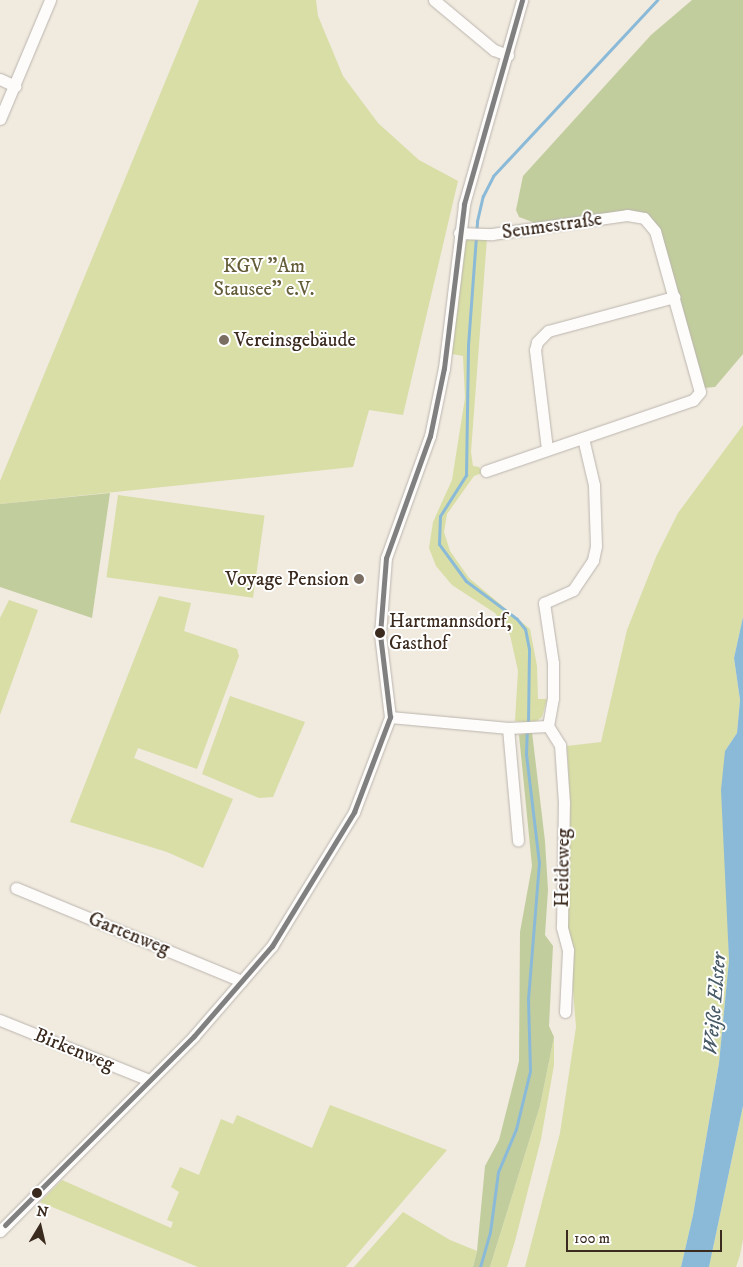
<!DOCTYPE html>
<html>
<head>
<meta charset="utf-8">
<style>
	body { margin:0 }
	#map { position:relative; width:743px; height:1267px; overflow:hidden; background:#f0eadf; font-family:"IM FELL DW Pica",serif }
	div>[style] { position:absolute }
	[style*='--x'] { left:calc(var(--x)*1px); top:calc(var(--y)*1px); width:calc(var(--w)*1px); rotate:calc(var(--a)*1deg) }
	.green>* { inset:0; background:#d8dea6; transform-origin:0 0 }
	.forest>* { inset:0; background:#c2cd9e }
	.water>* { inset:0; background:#8abad8 }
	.stream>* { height:3px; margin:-1.5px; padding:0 1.5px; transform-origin:1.5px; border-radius:1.5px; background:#8abad8 }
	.roads { filter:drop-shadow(0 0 1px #bbb5ae) drop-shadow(0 0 1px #bbb5ae) }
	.minor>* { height:11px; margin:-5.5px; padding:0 5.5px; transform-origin:5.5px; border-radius:5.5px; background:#fdfcfa }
	.bus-1>* { height:5px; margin:-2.5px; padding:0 2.5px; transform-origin:2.5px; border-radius:2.5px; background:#808080 }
	.dots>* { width:14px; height:14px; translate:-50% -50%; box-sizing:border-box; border:2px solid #fff; border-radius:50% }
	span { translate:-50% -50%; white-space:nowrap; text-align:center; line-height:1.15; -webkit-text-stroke:4px #fff; paint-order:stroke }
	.bus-label { font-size:19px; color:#3b2a1e }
	.left { translate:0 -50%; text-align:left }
	.street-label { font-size:20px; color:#3b2a1e }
	.park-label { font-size:20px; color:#645d39 }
	.poi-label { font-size:20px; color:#3b2a1e }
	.right { translate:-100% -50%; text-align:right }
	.water-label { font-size:21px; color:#495b67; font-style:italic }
	.north { position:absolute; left:15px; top:1202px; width:50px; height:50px; -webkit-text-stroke:4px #fff; paint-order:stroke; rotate:9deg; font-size:14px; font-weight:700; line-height:20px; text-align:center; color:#3b2a1e }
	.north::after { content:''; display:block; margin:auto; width:18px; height:22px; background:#3b2a1e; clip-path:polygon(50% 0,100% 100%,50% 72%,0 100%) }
	.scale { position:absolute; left:566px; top:1230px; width:156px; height:22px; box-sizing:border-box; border:2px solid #3b2a1e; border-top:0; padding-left:6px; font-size:15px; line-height:18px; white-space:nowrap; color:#3b2a1e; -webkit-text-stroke:4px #fff; paint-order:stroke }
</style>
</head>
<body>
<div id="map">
	<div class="green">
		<i style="clip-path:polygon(199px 0,316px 0,318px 16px,343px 76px,378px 123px,419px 160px,458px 181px,403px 415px,369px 410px,353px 467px,0 504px,0 481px)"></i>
		<i style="clip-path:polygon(472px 237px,487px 238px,471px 452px,473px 466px,479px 467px,482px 473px,474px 476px,447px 514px,444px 532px,450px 551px,469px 578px,530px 629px,537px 666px,538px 699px,547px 699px,542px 717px,534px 723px,515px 721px,518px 671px,510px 635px,495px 613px,452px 585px,436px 566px,429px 548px,433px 522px,452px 480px,465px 398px,463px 356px,452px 354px,462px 244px)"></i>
		<i style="clip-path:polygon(743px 425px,743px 617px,734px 658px,740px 700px,737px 733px,725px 751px,729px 960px,719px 1063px,693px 1215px,681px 1267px,525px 1267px,560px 1133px,576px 1027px,567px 914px,570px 801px,567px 746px,601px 742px,627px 630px,656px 557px,678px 513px)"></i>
		<i style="left:118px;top:495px;width:148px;height:83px;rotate:8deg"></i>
		<i style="clip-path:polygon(159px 596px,191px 603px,184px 631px,237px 649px,239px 656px,197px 769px,138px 748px,134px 758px,233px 799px,203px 868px,167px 852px,70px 822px)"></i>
		<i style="clip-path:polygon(9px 600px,38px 610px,0 715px,0 618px)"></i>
		<i style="clip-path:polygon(230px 696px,305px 722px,273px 797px,259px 798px,202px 774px)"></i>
		<i style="clip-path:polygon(554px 1037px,554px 1065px,541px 1139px,515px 1241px,507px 1267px,490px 1267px,540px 1106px)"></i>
		<i style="clip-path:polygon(330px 1105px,447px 1150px,346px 1267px,198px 1267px,40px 1202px,62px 1180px,171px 1228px,173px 1222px,167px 1220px,179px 1192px,171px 1187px,180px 1167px,199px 1175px,221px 1119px,233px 1124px,237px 1115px,312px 1148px)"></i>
		<i style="clip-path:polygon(743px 1106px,743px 1239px,740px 1255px,736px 1267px,709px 1267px)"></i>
		<i style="clip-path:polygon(403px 1212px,450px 1240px,477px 1251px,473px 1267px,354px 1267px)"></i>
	</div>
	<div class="forest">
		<i style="clip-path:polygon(692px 0,743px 0,743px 354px,715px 387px,703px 388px,653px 220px,535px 223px,519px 217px,516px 210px,523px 176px,651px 35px)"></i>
		<i style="clip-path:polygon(110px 493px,92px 618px,0 587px,0 504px)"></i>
		<i style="clip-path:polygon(532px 732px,545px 841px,548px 890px,545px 935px,553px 946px,549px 1026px,554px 1037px,540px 1106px,490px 1267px,473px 1267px,477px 1251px,485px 1166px,499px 1140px,519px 1061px,520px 932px,532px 866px,519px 735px)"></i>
	</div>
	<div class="water">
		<i style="clip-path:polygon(743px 617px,743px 1106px,709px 1267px,681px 1267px,693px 1215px,719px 1063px,729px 960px,721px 790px,725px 751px,737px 733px,740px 700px,734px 658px)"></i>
	</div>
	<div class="stream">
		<i style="--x:528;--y:723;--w:74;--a:-89.2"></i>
		<i style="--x:529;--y:649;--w:20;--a:-101"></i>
		<i style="--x:525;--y:629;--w:13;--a:-129"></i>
		<i style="--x:517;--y:619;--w:64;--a:-143.3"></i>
		<i style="--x:466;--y:581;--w:46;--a:-126.1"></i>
		<i style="--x:439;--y:544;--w:28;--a:-88"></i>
		<i style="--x:440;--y:516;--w:49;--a:-57.6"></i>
		<i style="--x:466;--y:475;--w:130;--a:-89.1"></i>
		<i style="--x:468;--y:345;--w:124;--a:-85.8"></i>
		<i style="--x:477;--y:221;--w:26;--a:-77"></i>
		<i style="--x:483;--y:196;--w:22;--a:-63"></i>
		<i style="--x:493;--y:176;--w:241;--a:-47"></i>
		<i style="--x:480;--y:1267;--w:36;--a:-74"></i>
		<i style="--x:490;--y:1232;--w:61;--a:-82.4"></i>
		<i style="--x:498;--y:1172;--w:47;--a:-67.3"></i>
		<i style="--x:516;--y:1129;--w:60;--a:-76.4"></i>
		<i style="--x:530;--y:1071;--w:72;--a:-91.6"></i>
		<i style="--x:528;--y:999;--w:136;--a:-85.4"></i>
		<i style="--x:539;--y:863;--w:110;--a:-96.8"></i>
		<i style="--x:526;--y:754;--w:24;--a:-88"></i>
	</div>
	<div class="roads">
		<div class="minor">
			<i style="--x:434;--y:0;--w:78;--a:39.8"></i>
			<i style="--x:494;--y:50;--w:15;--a:20"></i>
			<i style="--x:0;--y:79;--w:17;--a:25"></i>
			<i style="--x:0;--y:119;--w:129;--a:-67.2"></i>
			<i style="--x:459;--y:233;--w:33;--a:2"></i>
			<i style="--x:492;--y:234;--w:136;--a:-8"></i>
			<i style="--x:627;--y:215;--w:17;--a:10"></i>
			<i style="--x:644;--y:218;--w:17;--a:50"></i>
			<i style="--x:655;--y:231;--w:167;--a:74.4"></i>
			<i style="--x:700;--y:392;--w:11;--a:131"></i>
			<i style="--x:693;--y:400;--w:219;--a:161.1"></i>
			<i style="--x:547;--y:449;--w:100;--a:-96.9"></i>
			<i style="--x:535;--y:350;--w:8;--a:-76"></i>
			<i style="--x:537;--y:342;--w:16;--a:-45"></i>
			<i style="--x:548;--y:331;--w:131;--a:-15.1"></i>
			<i style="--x:390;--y:717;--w:119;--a:5.3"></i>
			<i style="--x:508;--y:728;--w:40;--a:-2.9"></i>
			<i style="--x:508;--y:728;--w:113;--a:84.9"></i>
			<i style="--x:16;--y:888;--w:244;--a:22.4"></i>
			<i style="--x:565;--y:1012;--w:62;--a:-87.2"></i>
			<i style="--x:568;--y:950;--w:24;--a:-105"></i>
			<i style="--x:562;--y:927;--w:124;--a:-89.1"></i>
			<i style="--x:564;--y:803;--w:58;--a:-93.9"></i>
			<i style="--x:560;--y:745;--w:22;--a:-122"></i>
			<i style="--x:548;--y:726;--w:28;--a:-80"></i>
			<i style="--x:553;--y:698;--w:35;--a:-90"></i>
			<i style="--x:553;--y:663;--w:61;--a:-98.5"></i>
			<i style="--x:544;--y:603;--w:32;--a:-24"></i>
			<i style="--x:573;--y:590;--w:36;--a:-56"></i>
			<i style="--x:593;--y:560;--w:14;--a:-78"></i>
			<i style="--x:596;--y:546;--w:61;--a:-91.9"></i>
			<i style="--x:594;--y:485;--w:48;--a:-103.2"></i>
			<i style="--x:0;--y:1020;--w:161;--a:21.9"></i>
			<i style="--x:0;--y:1231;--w:275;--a:-45.1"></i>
			<i style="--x:194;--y:1036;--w:119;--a:-49.1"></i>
			<i style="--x:272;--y:946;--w:157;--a:-58.5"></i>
			<i style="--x:354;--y:812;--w:102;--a:-69.2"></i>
			<i style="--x:390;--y:717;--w:84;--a:-96.9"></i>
			<i style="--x:380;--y:634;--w:76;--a:-85.5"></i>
			<i style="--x:386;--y:558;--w:130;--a:-70.2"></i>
			<i style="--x:430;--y:436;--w:69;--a:-78.4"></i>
			<i style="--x:444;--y:368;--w:165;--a:-83"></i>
			<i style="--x:464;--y:204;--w:212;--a:-74.1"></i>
		</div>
	</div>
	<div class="bus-1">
		<i style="--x:5;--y:1225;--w:267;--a:-45"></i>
		<i style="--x:194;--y:1036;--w:119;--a:-49.1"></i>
		<i style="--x:272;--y:946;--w:157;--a:-58.5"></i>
		<i style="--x:354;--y:812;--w:102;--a:-69.2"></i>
		<i style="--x:390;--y:717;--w:84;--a:-96.9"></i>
		<i style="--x:380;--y:634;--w:76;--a:-85.5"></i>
		<i style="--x:386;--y:558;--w:130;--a:-70.2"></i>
		<i style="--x:430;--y:436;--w:69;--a:-78.4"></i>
		<i style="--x:444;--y:368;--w:165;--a:-83"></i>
		<i style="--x:464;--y:204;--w:212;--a:-74.1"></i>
	</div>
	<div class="dots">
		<i style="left:224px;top:340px;background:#7a6d62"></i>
		<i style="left:359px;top:579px;background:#7a6d62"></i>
		<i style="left:380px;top:633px;background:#3b2a1e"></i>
		<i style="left:37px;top:1193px;background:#3b2a1e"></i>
	</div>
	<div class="bus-label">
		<span class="left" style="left:389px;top:633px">Hartmannsdorf,<br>Gasthof</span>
	</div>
	<div class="street-label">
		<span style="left:552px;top:226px;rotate:-8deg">Seumestraße</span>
		<span style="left:563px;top:868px;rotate:-89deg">Heideweg</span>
		<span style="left:129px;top:934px;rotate:22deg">Gartenweg</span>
		<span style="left:74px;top:1050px;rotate:22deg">Birkenweg</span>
	</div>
	<div class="park-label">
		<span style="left:264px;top:278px">KGV "Am<br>Stausee" e.V.</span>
	</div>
	<div class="poi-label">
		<span class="left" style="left:234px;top:340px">Vereinsgebäude</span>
		<span class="right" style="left:349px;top:579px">Voyage Pension</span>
	</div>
	<div class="water-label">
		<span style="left:715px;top:1004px;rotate:-85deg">Weiße Elster</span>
	</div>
	<div class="north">N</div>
	<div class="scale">100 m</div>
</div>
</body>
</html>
